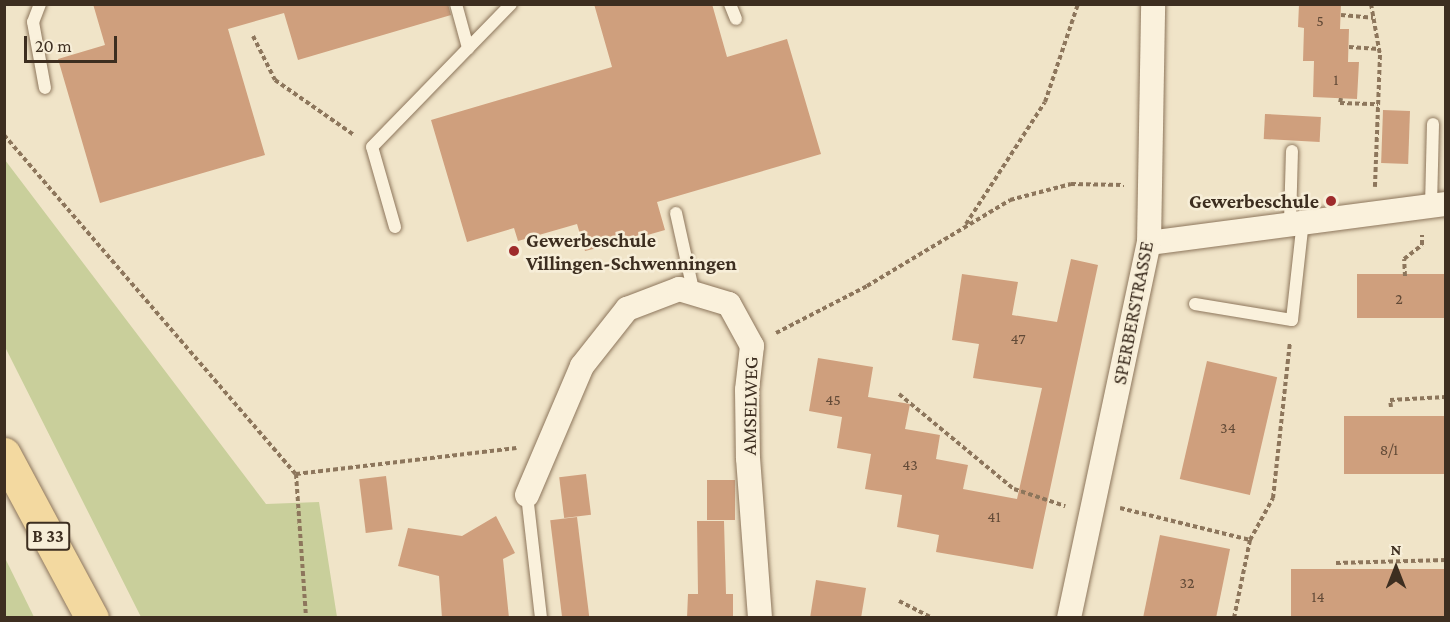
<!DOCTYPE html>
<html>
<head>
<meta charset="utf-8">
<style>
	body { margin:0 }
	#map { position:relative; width:1450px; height:622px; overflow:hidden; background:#f0e4c8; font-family:"Crimson Pro",serif }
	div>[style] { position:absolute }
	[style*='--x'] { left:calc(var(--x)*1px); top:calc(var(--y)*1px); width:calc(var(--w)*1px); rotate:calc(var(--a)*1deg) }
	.green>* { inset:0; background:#c9cf9b }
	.building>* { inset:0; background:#cf9f7d; transform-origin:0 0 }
	.path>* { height:4px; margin-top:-2px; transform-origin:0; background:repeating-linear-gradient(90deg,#8d765c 0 4.5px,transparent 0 7.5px) }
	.roads { filter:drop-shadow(0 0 2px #8d765c) drop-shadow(0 0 2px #8d765c) }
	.service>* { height:12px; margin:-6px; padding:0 6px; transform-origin:6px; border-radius:6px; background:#faf1dc }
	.minor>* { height:24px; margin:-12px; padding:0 12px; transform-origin:12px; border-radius:12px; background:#faf1dc }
	.primary>* { height:33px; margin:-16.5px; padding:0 16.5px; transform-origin:16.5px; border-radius:16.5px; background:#f3d9a0 }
	.dots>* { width:16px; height:16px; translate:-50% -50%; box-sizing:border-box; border:3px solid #f7eed8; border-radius:50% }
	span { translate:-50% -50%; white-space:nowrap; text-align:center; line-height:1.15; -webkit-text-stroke:5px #f7eed8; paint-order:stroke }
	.number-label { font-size:16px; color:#624a37 }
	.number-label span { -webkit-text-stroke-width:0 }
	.shield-label span { padding:2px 4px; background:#f7eed8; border:2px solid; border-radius:4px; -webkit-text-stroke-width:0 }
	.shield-label { font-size:18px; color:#3d2e20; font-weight:700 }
	.poi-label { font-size:20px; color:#3d2e20; font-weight:700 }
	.right { translate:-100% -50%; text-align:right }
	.left { translate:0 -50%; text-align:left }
	.street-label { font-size:20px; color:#3d2e20 }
	.frame { position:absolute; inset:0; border:6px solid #3d2e20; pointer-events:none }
	.north { position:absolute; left:1366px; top:538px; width:60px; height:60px; -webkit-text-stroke:4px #f7eed8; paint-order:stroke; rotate:0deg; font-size:16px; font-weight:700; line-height:24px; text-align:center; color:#3d2e20 }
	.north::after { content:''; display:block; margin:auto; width:21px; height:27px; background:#3d2e20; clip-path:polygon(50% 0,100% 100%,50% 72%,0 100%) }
	.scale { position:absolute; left:24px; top:36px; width:93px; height:27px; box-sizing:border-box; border:3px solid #3d2e20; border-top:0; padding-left:8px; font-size:18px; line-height:21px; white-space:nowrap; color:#3d2e20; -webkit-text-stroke:4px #f7eed8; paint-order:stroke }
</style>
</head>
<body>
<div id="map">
	<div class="green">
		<i style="clip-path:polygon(5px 160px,266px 504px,319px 502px,337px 617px,141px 617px,5px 347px)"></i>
		<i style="clip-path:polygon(4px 558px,5px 558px,34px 617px,5px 617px)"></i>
	</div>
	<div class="building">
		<i style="clip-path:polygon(93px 4px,448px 4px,451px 15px,298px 60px,284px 13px,228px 29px,265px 155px,100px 203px,58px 59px,105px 45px)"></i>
		<i style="clip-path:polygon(594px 4px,712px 4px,727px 57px,787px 39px,821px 154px,657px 202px,665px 230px,630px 240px,585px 251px,577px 224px,518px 241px,514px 228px,467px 242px,431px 120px,612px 67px)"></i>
		<i style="clip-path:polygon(1299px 4px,1341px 4px,1340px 29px,1349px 29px,1348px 62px,1359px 62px,1357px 99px,1313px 97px,1314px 61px,1303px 61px,1304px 28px,1298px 27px)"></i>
		<i style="left:1383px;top:110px;width:27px;height:53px;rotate:2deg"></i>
		<i style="left:1265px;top:114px;width:56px;height:25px;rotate:3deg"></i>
		<i style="clip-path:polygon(1071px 259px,1098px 265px,1033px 569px,936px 552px,939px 535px,897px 527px,902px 495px,865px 489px,871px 454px,837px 448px,842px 417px,809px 411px,818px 358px,873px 367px,868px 397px,910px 404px,905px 429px,940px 435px,936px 459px,968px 465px,963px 489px,1017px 499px,1042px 388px,973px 378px,979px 344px,952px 340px,962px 274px,1018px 282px,1012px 315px,1057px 322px)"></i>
		<i style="left:1446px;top:274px;width:44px;height:89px;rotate:90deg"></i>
		<i style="left:1207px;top:361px;width:72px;height:121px;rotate:13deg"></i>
		<i style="left:1446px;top:416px;width:58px;height:102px;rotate:90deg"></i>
		<i style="left:586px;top:474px;width:41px;height:27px;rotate:83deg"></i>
		<i style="left:386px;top:476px;width:54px;height:27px;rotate:83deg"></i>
		<i style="left:707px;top:480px;width:28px;height:40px"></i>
		<i style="clip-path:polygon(496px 516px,515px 553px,503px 559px,509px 618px,442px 618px,439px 576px,398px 566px,408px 528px,462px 536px)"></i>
		<i style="left:577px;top:517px;width:102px;height:27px;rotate:83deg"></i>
		<i style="clip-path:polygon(697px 521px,724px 521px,726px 594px,733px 594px,733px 618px,687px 618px,688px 594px,698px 594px)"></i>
		<i style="clip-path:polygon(1160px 535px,1230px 549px,1216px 618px,1143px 618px)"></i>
		<i style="left:1446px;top:569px;width:47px;height:155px;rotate:90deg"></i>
		<i style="clip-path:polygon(816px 580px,866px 588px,861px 618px,810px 618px)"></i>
	</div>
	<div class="path">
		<i style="--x:1371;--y:4;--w:52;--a:80"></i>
		<i style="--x:1380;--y:55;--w:132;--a:92.2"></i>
		<i style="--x:1341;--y:15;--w:32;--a:5"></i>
		<i style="--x:253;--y:36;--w:49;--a:63.4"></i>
		<i style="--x:275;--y:80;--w:96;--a:34.8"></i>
		<i style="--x:1349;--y:47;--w:30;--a:4"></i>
		<i style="--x:1341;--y:98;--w:5;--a:101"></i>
		<i style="--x:1340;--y:103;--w:38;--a:2"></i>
		<i style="--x:4;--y:135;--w:447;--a:49.3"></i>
		<i style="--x:296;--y:474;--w:144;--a:86"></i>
		<i style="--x:966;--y:224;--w:145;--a:-57.1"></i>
		<i style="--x:1045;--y:102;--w:103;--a:-71.4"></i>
		<i style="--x:1405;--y:276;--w:17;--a:-93"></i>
		<i style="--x:1404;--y:259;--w:23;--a:-38"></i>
		<i style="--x:1422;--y:245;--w:10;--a:-90"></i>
		<i style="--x:776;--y:333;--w:102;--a:-27.3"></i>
		<i style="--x:867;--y:286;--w:167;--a:-31"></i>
		<i style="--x:1010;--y:200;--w:63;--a:-14.7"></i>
		<i style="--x:1071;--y:184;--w:53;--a:1.1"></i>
		<i style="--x:899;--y:394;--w:149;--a:39.6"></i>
		<i style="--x:1014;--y:489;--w:54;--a:18.4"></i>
		<i style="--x:1391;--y:407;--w:7;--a:-98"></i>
		<i style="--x:1390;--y:400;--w:56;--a:-3.1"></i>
		<i style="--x:296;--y:474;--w:222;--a:-6.7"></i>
		<i style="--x:1120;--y:508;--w:134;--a:13.8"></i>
		<i style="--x:1336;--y:563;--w:110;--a:-1.6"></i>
		<i style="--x:899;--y:601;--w:38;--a:27"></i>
		<i style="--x:1234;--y:618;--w:80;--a:-78.4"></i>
		<i style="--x:1250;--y:540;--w:48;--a:-61.3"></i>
		<i style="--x:1273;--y:498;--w:157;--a:-83.8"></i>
	</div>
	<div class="roads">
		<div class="service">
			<i style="--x:40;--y:4;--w:19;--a:111"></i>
			<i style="--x:33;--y:22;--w:67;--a:79.7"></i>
			<i style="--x:456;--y:4;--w:46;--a:74.7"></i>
			<i style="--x:730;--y:4;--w:16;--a:68"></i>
			<i style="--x:1431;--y:206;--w:82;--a:-88.6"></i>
			<i style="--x:676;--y:213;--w:83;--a:77.5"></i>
			<i style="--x:1290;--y:222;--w:71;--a:-88.4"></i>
			<i style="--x:395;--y:227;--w:83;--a:-106"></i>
			<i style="--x:372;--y:147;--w:199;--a:-45.8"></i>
			<i style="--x:1195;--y:304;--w:98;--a:9.4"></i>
			<i style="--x:1292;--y:320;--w:101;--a:-83.7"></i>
			<i style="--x:527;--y:495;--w:124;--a:83.5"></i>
		</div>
		<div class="minor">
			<i style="--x:1149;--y:243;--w:300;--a:-7.5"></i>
			<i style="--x:527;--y:495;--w:140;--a:-66.9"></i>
			<i style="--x:582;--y:366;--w:73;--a:-51.7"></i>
			<i style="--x:627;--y:309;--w:56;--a:-21"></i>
			<i style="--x:679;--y:289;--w:52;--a:16.7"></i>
			<i style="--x:729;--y:304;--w:48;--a:61.3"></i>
			<i style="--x:752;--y:346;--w:44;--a:96.5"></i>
			<i style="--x:747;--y:390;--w:68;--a:89.2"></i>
			<i style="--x:748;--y:458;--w:160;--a:85.7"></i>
			<i style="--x:1069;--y:618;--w:383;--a:-78"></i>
			<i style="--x:1149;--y:243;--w:239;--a:-89"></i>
		</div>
		<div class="primary">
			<i style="--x:4;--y:454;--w:186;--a:61.8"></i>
		</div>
	</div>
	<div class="dots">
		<i style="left:1331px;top:201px;background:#9e2a2b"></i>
		<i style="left:514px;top:251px;background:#9e2a2b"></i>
	</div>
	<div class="number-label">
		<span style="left:1320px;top:21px">5</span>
		<span style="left:1336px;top:80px">1</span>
		<span style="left:1399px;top:299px">2</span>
		<span style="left:1018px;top:339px">47</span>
		<span style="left:833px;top:400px">45</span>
		<span style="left:1228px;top:428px">34</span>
		<span style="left:1389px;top:450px">8/1</span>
		<span style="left:910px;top:465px">43</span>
		<span style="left:994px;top:517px">41</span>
		<span style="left:1187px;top:583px">32</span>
		<span style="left:1318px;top:597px">14</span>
	</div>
	<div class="shield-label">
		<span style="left:48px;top:536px">B 33</span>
	</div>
	<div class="poi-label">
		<span class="right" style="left:1319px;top:201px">Gewerbeschule</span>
		<span class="left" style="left:526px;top:252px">Gewerbeschule<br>Villingen-Schwenningen</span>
	</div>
	<div class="street-label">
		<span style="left:1133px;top:313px;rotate:-79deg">SPERBERSTRASSE</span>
		<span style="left:750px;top:406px;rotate:-89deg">AMSELWEG</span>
	</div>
	<div class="frame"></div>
	<div class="north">N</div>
	<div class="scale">20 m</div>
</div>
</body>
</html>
